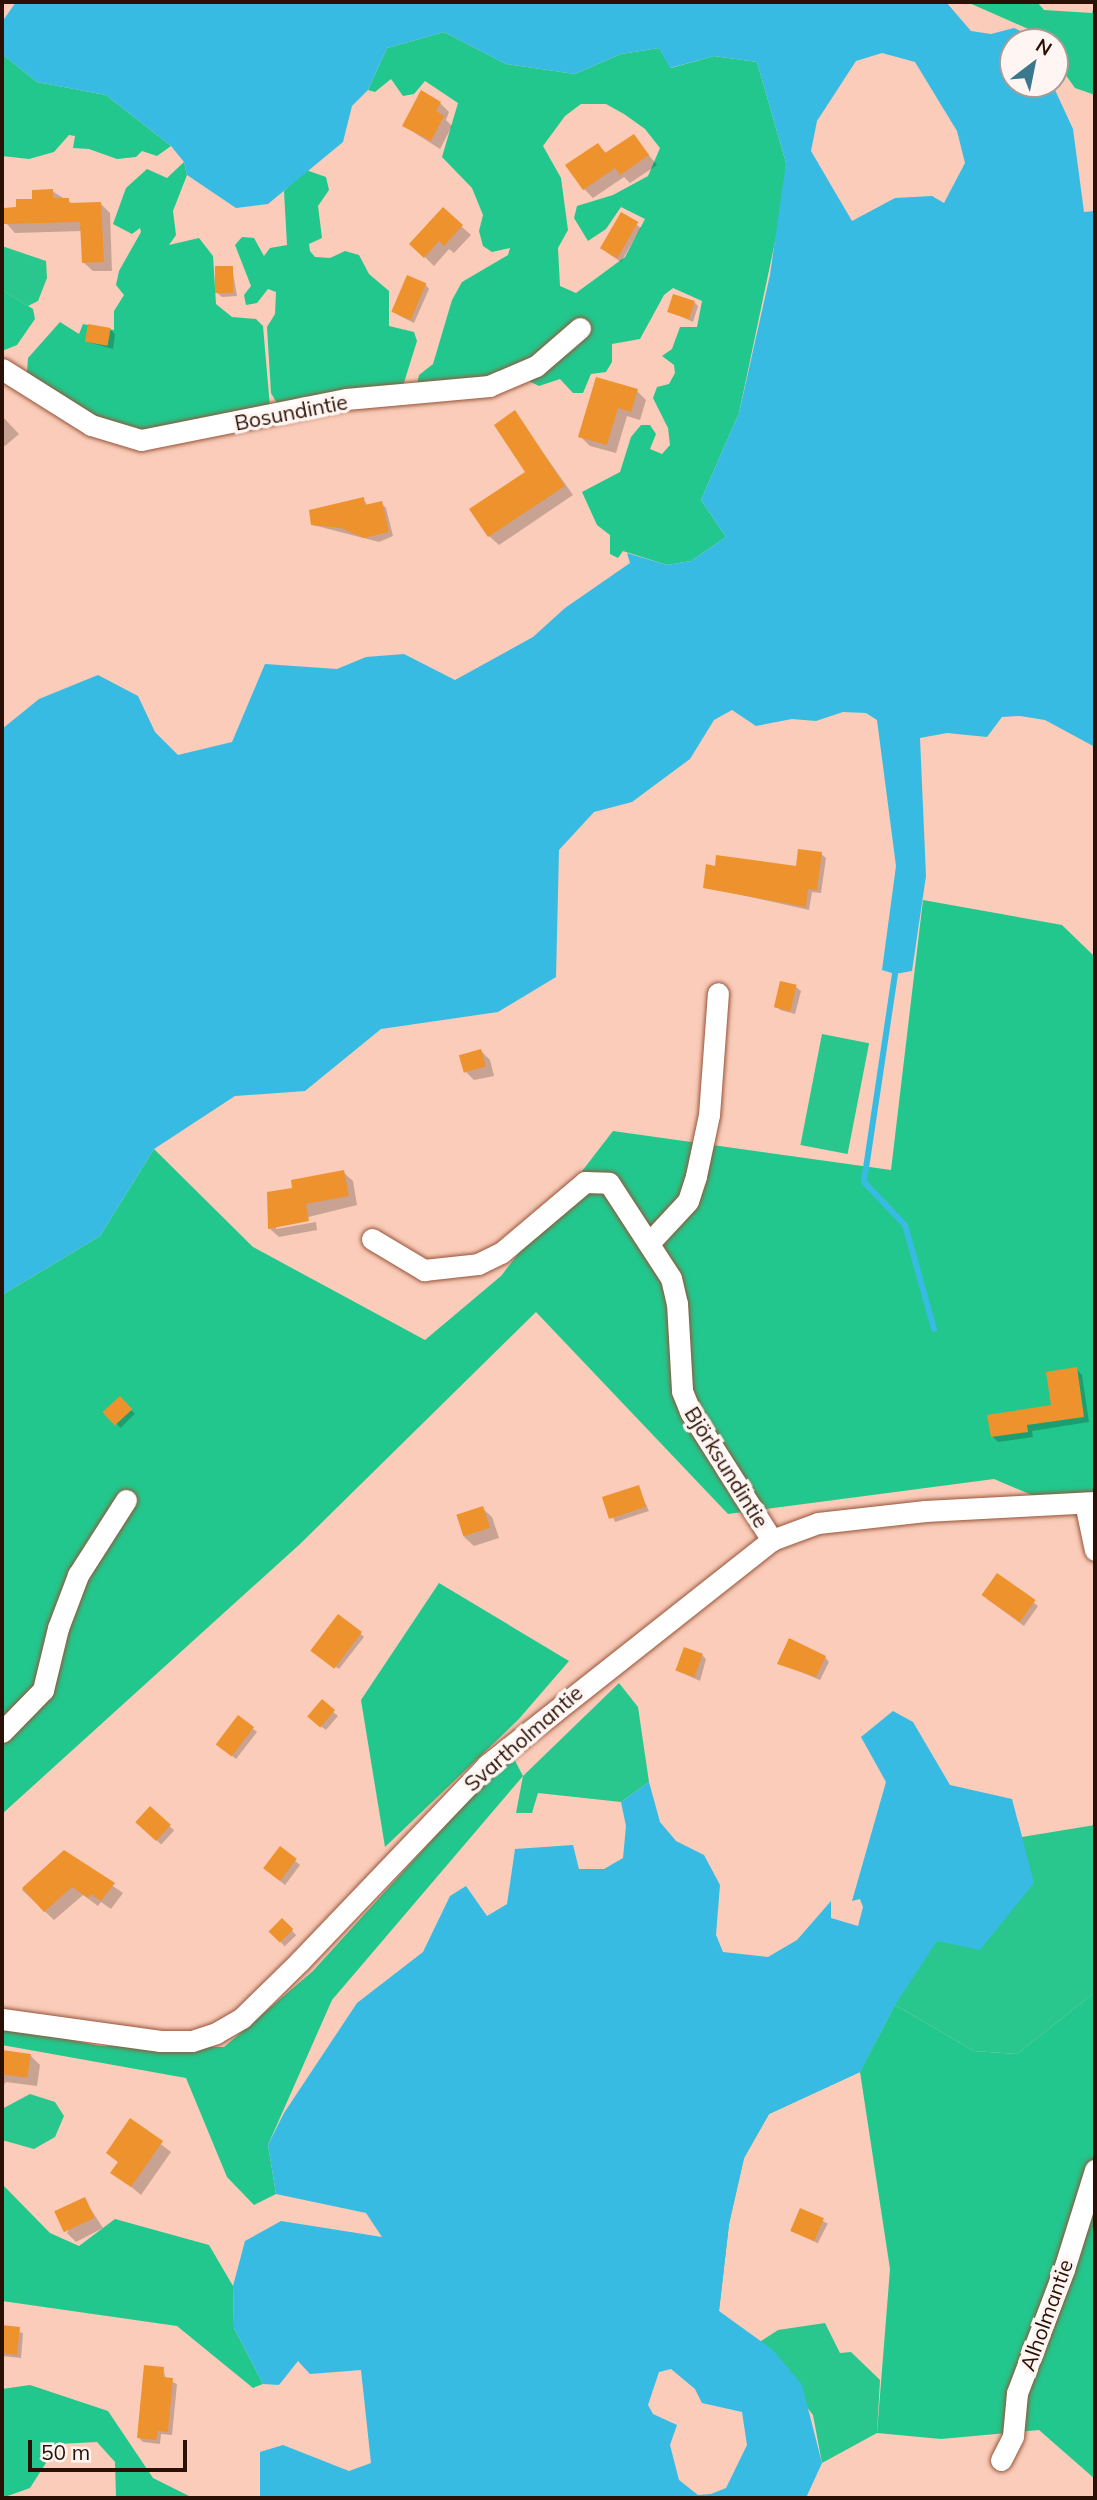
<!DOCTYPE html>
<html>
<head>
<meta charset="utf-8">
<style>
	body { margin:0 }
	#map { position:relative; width:1097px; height:2500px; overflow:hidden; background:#faccb9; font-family:Mulish,sans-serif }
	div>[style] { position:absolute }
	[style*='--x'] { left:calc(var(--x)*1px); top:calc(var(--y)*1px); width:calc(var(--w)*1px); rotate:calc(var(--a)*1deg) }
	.green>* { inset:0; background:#29c68d; transform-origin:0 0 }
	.forest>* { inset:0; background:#22c78d }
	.water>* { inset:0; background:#38bbe3 }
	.shadow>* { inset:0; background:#0003; transform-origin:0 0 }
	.stream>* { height:6px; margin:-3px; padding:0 3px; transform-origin:3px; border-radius:3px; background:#38bbe3 }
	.building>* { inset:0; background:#ee922e; transform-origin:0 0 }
	.roads { filter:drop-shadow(0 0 2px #965338) drop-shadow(0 0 2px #965338) }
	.minor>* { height:21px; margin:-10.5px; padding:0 10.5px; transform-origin:10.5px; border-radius:10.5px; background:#fff }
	span { translate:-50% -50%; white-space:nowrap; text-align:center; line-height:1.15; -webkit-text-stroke:7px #fff6f3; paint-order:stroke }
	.street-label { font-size:21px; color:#2b1005 }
	.frame { position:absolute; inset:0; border:4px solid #2b1005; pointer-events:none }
	.north { position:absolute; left:999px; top:28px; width:70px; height:70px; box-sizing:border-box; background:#fff6f3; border:2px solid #aa9a94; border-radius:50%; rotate:32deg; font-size:19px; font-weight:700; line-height:28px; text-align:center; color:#2b1005 }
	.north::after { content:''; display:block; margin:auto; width:24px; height:32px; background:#39788d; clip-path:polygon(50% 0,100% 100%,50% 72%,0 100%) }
	.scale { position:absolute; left:28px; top:2440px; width:159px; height:32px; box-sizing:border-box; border:4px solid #2b1005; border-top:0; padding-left:9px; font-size:21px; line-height:24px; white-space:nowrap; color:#2b1005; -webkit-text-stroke:5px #fff6f3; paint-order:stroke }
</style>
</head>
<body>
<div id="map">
	<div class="green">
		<i style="clip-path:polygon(2px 246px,46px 261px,47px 278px,38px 301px,28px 306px,2px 290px)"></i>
		<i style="left:822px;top:1034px;width:48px;height:113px;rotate:11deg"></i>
		<i style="clip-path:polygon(619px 1683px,638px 1707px,649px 1782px,621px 1802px,538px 1793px,532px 1813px,516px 1813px,523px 1776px)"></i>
		<i style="clip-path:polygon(1018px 1822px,1022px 1837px,1095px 1825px,1095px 1992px,1017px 2054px,974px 2051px,895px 2005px,860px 2072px,769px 2114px,744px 2158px,729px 2224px,719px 2311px,727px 2320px,712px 2331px,693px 2153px,937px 1941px)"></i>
		<i style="clip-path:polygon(30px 2094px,55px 2102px,64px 2116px,55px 2137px,34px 2149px,2px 2140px,2px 2109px)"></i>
		<i style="clip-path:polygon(825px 2323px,840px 2353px,851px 2352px,880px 2380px,877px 2433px,822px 2463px,813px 2415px,758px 2343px,778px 2330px)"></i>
	</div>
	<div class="forest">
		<i style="clip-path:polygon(967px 2px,1037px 2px,1044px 10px,1092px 13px,1095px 2px,1095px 95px,1075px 88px,1055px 60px,1055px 42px,1042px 42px,1035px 32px)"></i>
		<i style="clip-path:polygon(evenodd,444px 32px,506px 64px,575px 74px,621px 54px,659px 48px,671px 68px,714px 56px,757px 62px,786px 163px,784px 199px,739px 413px,701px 500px,726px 537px,691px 561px,667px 565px,623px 551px,618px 558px,610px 554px,610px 535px,597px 525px,582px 492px,620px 472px,631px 437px,641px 425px,650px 425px,656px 434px,650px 449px,662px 454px,670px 445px,668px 428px,653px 398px,657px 387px,669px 384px,675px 373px,674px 365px,662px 356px,672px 349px,680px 327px,697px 327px,702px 301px,673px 288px,664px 295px,640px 339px,612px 344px,612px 362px,606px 372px,591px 374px,583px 393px,573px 393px,560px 379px,539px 386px,525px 379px,416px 388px,419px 375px,433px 364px,452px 300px,462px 282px,508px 255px,510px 248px,492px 252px,483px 246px,479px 231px,483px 215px,472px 188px,442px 157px,458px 103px,425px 81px,414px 94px,403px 96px,391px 79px,375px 92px,368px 90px,387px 48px,444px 32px,581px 104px,606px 104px,624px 114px,645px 129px,660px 148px,648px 176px,613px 195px,577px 206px,574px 218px,588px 241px,606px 229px,621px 207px,645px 219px,625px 257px,576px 293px,560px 286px,558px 248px,568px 230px,561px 178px,543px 146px,565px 116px,581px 104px)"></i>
		<i style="clip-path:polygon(2px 54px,37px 82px,106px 95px,171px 146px,157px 156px,142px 151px,136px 157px,117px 159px,89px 149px,73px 148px,75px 136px,69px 135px,54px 152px,29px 159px,2px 156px)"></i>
		<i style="clip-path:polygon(184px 162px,187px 175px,173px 211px,176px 235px,169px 245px,199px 238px,213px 256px,216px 304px,232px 317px,256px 319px,263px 326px,270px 407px,124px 435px,27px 373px,28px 358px,60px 322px,79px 334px,83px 324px,114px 330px,114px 311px,124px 295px,116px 285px,119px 271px,141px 232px,140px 228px,132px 234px,113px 224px,126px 188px,147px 169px,167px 178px)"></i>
		<i style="clip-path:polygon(306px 170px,326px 177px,329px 190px,318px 206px,322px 238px,309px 244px,310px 251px,315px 257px,330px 258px,345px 251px,359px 255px,369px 274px,389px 291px,389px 326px,414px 332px,417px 341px,402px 389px,278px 405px,271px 393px,267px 327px,275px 314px,276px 292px,268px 289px,257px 303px,246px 305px,244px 295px,251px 286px,235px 245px,242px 237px,254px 238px,264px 256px,270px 248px,287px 245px,284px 191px)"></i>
		<i style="clip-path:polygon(2px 290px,33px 309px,35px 319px,17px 345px,2px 351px)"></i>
		<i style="clip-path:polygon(923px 900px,1062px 925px,1095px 957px,1095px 1522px,994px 1479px,728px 1514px,536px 1312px,300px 1544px,2px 1814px,2px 1295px,100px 1236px,154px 1149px,253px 1247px,425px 1340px,501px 1276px,613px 1131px,891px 1170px)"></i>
		<i style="clip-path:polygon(439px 1583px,569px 1661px,518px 1720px,385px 1847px,361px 1700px)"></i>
		<i style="clip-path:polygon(511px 1753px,523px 1776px,332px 2000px,268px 2145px,276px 2194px,254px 2205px,227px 2177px,186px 2078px,2px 2045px,2px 2026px,100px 2046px,224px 2047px,313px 1971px)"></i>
		<i style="clip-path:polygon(1095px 1992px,1095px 2479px,1039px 2430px,941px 2439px,877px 2433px,890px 2269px,860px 2072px,895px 2005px,974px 2051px,1017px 2054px)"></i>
		<i style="clip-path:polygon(2px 2184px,50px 2233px,79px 2246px,115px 2219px,209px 2245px,233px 2286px,234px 2328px,263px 2384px,253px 2388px,177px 2326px,2px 2301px)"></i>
		<i style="clip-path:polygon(30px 2385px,108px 2411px,153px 2478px,193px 2498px,116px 2498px,115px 2462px,97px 2442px,58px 2444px,30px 2488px,2px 2498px,2px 2389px)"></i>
	</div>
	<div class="water">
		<i style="clip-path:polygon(evenodd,16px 2px,946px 2px,971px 31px,991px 34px,1014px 28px,1023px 32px,1025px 42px,1013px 42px,1013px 84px,1048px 84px,1055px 90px,1073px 129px,1084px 212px,1095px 211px,1095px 747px,1045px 720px,1020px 716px,1002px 717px,987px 737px,947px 733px,920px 738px,926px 876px,912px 971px,895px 974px,882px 970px,896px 866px,877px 720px,866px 713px,843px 712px,816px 721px,792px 719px,756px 726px,732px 710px,714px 720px,690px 759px,632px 802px,594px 812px,559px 850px,556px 977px,498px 1012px,381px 1029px,305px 1091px,235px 1096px,154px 1149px,100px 1236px,2px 1295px,2px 729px,39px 699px,98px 675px,138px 696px,155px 732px,178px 755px,232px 742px,265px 664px,337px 669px,366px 657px,404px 654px,455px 680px,533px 637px,565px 608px,630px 563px,627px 553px,667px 565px,691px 561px,726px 537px,701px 500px,739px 413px,770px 275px,786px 163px,757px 62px,714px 56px,670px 68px,659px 48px,621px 54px,575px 74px,506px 64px,444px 32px,387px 48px,368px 90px,352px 106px,343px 142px,268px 204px,236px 208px,187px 175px,184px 162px,171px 146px,106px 95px,37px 82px,2px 54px,2px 22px,16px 2px,882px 53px,915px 62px,957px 131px,965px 163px,944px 203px,932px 196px,895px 198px,852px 221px,811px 151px,817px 121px,856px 61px,882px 53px)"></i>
		<i style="clip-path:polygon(evenodd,893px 1711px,913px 1722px,950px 1785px,1012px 1799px,1034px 1883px,980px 1950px,937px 1941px,895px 2005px,860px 2072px,769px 2114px,744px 2158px,729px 2224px,719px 2311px,773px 2350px,802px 2385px,822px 2463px,806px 2498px,260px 2498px,260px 2452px,283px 2445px,349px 2471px,371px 2463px,361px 2370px,310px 2374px,298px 2361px,279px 2385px,263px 2384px,234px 2328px,233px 2286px,245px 2241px,281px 2221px,382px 2237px,366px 2213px,276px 2194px,268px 2145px,284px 2113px,357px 2003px,423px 1952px,450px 1896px,466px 1886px,487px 1916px,507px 1904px,515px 1849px,573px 1845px,579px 1869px,604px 1869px,623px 1858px,626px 1826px,621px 1802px,649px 1782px,660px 1822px,676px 1841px,704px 1855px,720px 1885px,716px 1935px,723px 1952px,768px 1957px,797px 1940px,831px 1901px,831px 1918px,858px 1926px,863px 1907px,860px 1899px,852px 1901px,886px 1782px,861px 1737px,893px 1711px,671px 2369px,695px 2389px,702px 2403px,742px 2412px,747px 2445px,726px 2488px,711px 2494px,698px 2495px,679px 2480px,670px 2445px,677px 2425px,653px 2414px,648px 2405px,659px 2372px,671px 2369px)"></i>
	</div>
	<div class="shadow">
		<i style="clip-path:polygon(440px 103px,449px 112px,446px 120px,452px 126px,440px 149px,404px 126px)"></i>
		<i style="clip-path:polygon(633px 136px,657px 165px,630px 183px,624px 177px,593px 198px,584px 189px,598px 145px,607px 154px)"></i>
		<i style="clip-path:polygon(52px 191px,73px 204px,100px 203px,110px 213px,112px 271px,93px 271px,83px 262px,82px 231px,15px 233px,6px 223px,18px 209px)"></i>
		<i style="clip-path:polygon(622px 214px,641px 228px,621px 262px,606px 252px)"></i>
		<i style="clip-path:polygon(461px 226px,471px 235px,454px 253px,449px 249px,434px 266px,412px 244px)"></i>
		<i style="clip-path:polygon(232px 267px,237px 296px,222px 297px,217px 293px)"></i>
		<i style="clip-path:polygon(425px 284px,429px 289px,414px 323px,398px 315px,394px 311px)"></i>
		<i style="clip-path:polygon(694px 302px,698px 306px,693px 322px,669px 311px)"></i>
		<i style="clip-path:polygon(111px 330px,115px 334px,113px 349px,87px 342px)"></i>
		<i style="clip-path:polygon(637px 391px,646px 400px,640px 420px,627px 416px,616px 453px,590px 446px,580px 436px)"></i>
		<i style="clip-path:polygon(515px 413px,573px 495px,499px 545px,489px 536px,528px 472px)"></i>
		<i style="clip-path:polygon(2px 416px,19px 434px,5px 446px,2px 443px)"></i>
		<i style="clip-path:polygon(363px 499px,368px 506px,381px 503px,386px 508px,393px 536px,379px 542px,313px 525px)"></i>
		<i style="clip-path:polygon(821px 854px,826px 858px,821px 893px,812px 892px,809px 910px,705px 887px,716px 868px,797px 868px)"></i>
		<i style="clip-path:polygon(796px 987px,801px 991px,795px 1014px,780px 1010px,776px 1006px)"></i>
		<i style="clip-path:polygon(481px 1051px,490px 1060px,494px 1076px,474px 1080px,465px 1071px)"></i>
		<i style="clip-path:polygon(343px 1172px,353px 1181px,357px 1205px,276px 1225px,276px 1229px,316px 1222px,317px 1230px,279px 1237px,269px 1228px,294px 1189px)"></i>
		<i style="clip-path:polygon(1076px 1369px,1082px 1375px,1089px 1422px,1032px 1431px,1033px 1437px,998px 1442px,992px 1436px,1053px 1407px)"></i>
		<i style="left:120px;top:1399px;width:21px;height:20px;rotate:45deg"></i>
		<i style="clip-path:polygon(638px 1487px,649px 1511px,615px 1522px,605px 1499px)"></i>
		<i style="clip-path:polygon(482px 1508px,492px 1517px,499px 1538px,474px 1546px,464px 1537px)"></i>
		<i style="clip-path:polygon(997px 1575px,1038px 1606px,1024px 1626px,987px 1599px)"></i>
		<i style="clip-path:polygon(360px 1633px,364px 1637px,339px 1669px,316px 1654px)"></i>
		<i style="clip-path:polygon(702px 1655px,706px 1659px,700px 1681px,678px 1671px)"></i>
		<i style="clip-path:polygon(825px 1657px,829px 1662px,820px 1680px,779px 1663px)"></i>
		<i style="clip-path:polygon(322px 1702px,338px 1716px,326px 1730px,314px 1721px)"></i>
		<i style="clip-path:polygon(252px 1728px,257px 1732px,236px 1759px,222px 1748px)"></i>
		<i style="left:150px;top:1808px;width:33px;height:19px;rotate:43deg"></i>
		<i style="clip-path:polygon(280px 1848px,300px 1865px,285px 1885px,269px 1872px)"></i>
		<i style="clip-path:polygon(64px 1852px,123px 1893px,111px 1909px,101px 1902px,98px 1906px,83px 1895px,54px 1920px,22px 1890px)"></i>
		<i style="left:282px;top:1920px;width:21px;height:16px;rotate:47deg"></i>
		<i style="clip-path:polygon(2px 2052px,30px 2055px,40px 2065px,37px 2086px,6px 2082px,2px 2087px)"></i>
		<i style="clip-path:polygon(131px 2121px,171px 2152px,141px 2195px,113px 2172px,119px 2163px,108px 2153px)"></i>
		<i style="clip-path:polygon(84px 2199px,103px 2228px,76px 2242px,67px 2233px)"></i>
		<i style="left:801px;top:2210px;width:30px;height:22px;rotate:27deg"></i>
		<i style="clip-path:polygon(2px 2327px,23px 2333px,21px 2358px,2px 2356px)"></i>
		<i style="clip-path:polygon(163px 2369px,166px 2379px,177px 2384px,172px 2435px,161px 2434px,160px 2444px,143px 2442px,139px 2438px)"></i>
	</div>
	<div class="stream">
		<i style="--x:895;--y:974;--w:210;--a:98.5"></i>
		<i style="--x:864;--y:1182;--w:59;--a:46.4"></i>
		<i style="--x:905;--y:1225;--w:108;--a:74.4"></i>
	</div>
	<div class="building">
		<i style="clip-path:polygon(421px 90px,441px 102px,436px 111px,444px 116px,431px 141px,402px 126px)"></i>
		<i style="clip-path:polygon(634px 134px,649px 155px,620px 175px,615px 168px,583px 190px,565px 165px,598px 143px,605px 153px)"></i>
		<i style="clip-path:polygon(53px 189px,53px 198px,69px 198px,69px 203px,101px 202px,104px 262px,82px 263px,80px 222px,4px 224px,4px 208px,16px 207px,16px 199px,32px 199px,32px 190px)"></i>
		<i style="clip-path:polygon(443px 207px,463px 225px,444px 246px,439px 241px,424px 258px,409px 244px)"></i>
		<i style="left:621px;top:212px;width:20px;height:42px;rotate:30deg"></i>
		<i style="left:215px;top:266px;width:18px;height:27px"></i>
		<i style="left:407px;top:275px;width:21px;height:40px;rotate:23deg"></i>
		<i style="left:673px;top:294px;width:23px;height:19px;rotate:18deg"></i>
		<i style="left:88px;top:324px;width:23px;height:18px;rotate:10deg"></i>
		<i style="clip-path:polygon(596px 377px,638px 389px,631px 412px,618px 408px,607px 445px,578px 437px)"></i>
		<i style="clip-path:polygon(515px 410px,565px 486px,488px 537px,469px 509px,525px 472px,494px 425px)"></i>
		<i style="clip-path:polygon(364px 497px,365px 505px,382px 501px,389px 532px,364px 538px,341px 528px,311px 525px,309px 510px)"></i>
		<i style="clip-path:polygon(798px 849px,822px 852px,817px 890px,808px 889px,806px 907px,703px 888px,706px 864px,715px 866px,716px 855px,796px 866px)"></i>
		<i style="left:780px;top:981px;width:17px;height:27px;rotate:13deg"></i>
		<i style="left:481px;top:1049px;width:18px;height:23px;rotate:74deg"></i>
		<i style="clip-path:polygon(344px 1170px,349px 1196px,306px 1204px,309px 1221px,268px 1229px,267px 1192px,292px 1188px,291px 1180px)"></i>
		<i style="clip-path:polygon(1077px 1367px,1084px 1417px,1027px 1425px,1028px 1432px,991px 1437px,987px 1415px,1051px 1405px,1046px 1372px)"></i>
		<i style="left:120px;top:1396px;width:18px;height:24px;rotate:47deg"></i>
		<i style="left:639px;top:1485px;width:23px;height:39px;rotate:72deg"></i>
		<i style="left:483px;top:1506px;width:23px;height:28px;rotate:72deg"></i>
		<i style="left:997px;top:1573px;width:47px;height:27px;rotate:35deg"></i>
		<i style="left:338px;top:1614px;width:30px;height:46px;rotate:37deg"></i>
		<i style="clip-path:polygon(789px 1638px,826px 1656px,816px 1677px,777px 1664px)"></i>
		<i style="left:684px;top:1647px;width:20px;height:25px;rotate:20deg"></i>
		<i style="left:322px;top:1699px;width:17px;height:23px;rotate:40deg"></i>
		<i style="left:238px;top:1715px;width:20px;height:37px;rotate:37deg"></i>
		<i style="left:150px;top:1806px;width:28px;height:22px;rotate:42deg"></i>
		<i style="left:280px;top:1846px;width:21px;height:28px;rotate:37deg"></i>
		<i style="clip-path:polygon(64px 1850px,115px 1883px,101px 1901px,91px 1894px,88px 1898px,72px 1887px,44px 1912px,22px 1888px)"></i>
		<i style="left:282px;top:1918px;width:16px;height:19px;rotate:45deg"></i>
		<i style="left:2px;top:2050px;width:29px;height:24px;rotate:8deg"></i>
		<i style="clip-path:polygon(130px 2118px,163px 2141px,131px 2187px,110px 2173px,118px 2162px,106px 2153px)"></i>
		<i style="left:85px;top:2197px;width:23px;height:34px;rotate:65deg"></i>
		<i style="left:800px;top:2208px;width:26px;height:25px;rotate:23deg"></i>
		<i style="clip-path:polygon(2px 2325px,20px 2327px,17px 2355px,2px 2353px)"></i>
		<i style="clip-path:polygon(144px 2365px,164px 2367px,163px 2377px,173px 2378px,168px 2432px,158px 2431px,156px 2440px,137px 2438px)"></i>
	</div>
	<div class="roads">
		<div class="minor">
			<i style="--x:2;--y:369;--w:105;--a:32.2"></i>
			<i style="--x:91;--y:425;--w:52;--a:16.7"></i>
			<i style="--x:141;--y:440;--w:209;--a:-11.3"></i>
			<i style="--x:346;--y:399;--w:144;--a:-5.2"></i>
			<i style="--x:489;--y:386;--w:51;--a:-23.1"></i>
			<i style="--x:536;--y:366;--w:58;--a:-40.8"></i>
			<i style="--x:372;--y:1239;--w:61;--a:30.8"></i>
			<i style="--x:424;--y:1270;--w:54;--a:-6.3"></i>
			<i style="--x:478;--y:1264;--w:25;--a:-26"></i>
			<i style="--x:501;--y:1253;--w:110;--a:-40.2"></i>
			<i style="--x:585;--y:1182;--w:24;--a:2"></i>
			<i style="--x:609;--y:1183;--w:113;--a:56.9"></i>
			<i style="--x:671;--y:1278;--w:26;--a:77"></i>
			<i style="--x:677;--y:1303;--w:88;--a:86.7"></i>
			<i style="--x:682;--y:1391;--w:24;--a:68"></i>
			<i style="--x:691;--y:1413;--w:151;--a:57.5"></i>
			<i style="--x:649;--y:1243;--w:57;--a:-47.1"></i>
			<i style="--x:688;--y:1201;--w:26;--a:-72"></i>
			<i style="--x:696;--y:1176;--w:62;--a:-78"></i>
			<i style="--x:709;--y:1115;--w:122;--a:-85.8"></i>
			<i style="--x:1085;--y:1503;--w:48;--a:78"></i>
			<i style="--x:2;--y:1732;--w:59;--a:-45.7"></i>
			<i style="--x:43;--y:1690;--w:64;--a:-76.4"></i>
			<i style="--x:58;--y:1628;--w:57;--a:-69.3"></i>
			<i style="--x:78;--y:1575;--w:89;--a:-57.4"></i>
			<i style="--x:2;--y:2019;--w:160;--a:7.9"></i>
			<i style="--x:160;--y:2041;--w:32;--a:0"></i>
			<i style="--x:192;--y:2041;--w:25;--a:-18"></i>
			<i style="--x:216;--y:2033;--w:30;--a:-30"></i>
			<i style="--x:242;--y:2018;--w:81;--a:-44.5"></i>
			<i style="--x:300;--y:1961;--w:271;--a:-46.3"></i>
			<i style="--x:487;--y:1765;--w:363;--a:-38.3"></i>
			<i style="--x:772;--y:1540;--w:49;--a:-20.3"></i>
			<i style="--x:818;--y:1523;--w:108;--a:-6.4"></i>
			<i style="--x:925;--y:1511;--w:170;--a:-3"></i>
			<i style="--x:1001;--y:2460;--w:27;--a:-63"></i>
			<i style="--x:1013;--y:2436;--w:43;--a:-84.7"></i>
			<i style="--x:1017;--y:2393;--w:133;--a:-69.2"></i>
			<i style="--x:1064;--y:2269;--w:104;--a:-72.6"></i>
		</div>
	</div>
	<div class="street-label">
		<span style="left:291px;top:412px;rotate:-11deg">Bosundintie</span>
		<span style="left:727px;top:1467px;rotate:58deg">Björksundintie</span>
		<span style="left:523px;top:1738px;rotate:-41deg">Svartholmantie</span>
		<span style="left:1046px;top:2315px;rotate:-70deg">Alholmantie</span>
	</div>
	<div class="frame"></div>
	<div class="north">N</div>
	<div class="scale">50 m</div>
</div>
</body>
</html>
